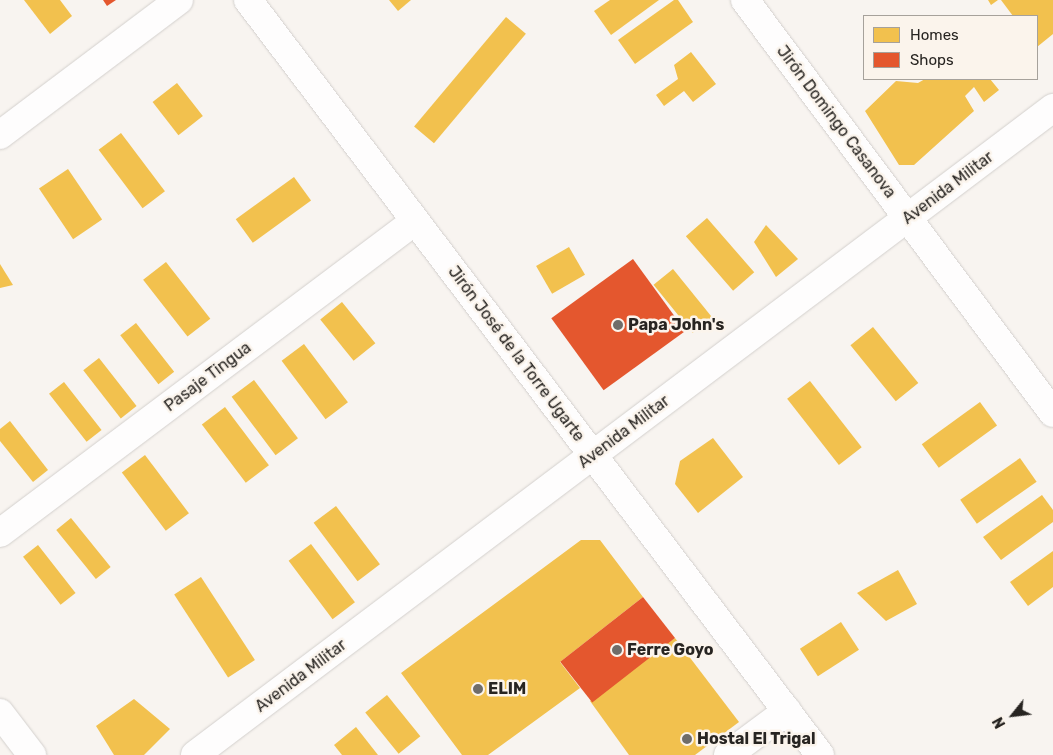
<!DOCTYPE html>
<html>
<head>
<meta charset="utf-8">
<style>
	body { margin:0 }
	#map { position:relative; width:1053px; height:755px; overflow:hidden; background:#f8f4f0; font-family:Rubik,sans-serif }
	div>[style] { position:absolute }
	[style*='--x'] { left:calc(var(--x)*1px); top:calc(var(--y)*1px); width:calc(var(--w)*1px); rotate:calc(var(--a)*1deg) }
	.homes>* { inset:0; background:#f2c14e; transform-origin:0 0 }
	.shops>* { inset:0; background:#e4572e; transform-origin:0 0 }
	.roads { filter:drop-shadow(0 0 1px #d3d0cd) drop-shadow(0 0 1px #d3d0cd) }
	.street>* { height:28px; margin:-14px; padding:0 14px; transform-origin:14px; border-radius:14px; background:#fefdfd }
	.dots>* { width:14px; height:14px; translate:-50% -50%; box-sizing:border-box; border:2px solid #fbf4ec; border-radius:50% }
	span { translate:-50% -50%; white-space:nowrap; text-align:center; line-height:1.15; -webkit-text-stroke:5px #fbf4ec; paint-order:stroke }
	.street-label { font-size:16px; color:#272421 }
	.poi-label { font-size:16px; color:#272421; font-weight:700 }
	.left { translate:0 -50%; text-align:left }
	.legend { position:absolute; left:863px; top:15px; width:175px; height:65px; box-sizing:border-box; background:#fbf4ec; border:1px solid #a6a19b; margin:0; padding:6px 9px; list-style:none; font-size:15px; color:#272421 }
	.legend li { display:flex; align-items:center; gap:10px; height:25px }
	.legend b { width:25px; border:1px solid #a6a19b }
	.north { position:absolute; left:988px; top:690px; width:50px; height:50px; -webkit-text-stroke:4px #fbf4ec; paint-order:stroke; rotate:241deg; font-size:14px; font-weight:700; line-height:20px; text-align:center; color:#272421 }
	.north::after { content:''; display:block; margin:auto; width:18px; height:22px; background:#272421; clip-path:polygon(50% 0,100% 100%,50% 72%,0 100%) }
</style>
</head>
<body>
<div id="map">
	<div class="homes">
		<i style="clip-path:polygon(24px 0,60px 0,72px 16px,50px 34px)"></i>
		<i style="clip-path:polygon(389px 0,411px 0,398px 11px)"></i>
		<i style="clip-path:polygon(610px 0,659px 0,611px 35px,594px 11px)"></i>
		<i style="clip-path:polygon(674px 0,678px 0,693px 22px,635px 64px,618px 40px)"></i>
		<i style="clip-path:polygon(988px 0,998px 0,991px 5px)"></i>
		<i style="clip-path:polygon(1001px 0,1053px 0,1053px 34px,1037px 47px,1037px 16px,1013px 16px)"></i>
		<i style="left:506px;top:17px;width:26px;height:143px;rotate:40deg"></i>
		<i style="clip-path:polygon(691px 52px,716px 84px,693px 102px,684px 91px,664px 106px,656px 95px,678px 79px,674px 65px)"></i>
		<i style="clip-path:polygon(925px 79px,990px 79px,999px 90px,984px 102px,974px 87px,965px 96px,974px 111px,914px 165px,899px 165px,865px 111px,896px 81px,918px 83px)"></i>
		<i style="left:177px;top:83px;width:42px;height:31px;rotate:52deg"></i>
		<i style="left:121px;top:133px;width:73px;height:28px;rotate:53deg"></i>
		<i style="left:68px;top:169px;width:61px;height:35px;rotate:56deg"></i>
		<i style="left:294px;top:177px;width:29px;height:72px;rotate:54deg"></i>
		<i style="left:707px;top:218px;width:72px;height:28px;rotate:49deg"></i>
		<i style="clip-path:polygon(766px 225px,798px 259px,776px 277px,754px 242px)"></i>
		<i style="left:569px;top:247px;width:32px;height:38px;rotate:60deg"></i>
		<i style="left:166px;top:262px;width:72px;height:29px;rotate:52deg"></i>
		<i style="clip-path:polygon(0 264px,13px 285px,0 288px)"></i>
		<i style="left:673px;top:269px;width:62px;height:25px;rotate:51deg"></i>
		<i style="left:342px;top:302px;width:53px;height:28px;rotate:51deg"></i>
		<i style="left:136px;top:323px;width:62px;height:20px;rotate:52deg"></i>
		<i style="left:873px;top:327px;width:72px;height:29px;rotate:51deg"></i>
		<i style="left:304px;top:344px;width:73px;height:28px;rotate:53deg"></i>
		<i style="left:99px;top:358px;width:61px;height:20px;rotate:52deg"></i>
		<i style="left:254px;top:380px;width:73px;height:28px;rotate:53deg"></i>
		<i style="left:810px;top:381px;width:84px;height:29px;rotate:52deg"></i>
		<i style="left:64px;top:382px;width:61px;height:19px;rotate:52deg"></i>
		<i style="left:980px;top:402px;width:29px;height:72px;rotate:54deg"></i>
		<i style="left:225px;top:407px;width:73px;height:29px;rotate:53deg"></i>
		<i style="clip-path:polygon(10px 421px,48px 470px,33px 482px,0 441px,0 429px)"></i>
		<i style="clip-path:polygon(713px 438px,743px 477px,698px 513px,675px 484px,680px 461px)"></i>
		<i style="left:145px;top:455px;width:73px;height:29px;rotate:53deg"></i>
		<i style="left:1020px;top:458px;width:29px;height:73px;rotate:55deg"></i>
		<i style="clip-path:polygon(1042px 495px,1053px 510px,1053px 522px,1001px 560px,983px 537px)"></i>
		<i style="left:336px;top:506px;width:73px;height:28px;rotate:53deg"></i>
		<i style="left:71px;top:518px;width:63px;height:19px;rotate:51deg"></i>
		<i style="clip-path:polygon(581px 540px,600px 540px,643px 597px,560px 662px,580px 688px,488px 755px,462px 755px,401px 673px)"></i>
		<i style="left:311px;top:544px;width:73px;height:28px;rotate:53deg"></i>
		<i style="left:38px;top:545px;width:61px;height:19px;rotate:52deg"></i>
		<i style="clip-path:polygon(1053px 551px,1053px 587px,1028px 606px,1010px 582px)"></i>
		<i style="clip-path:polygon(898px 570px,917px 604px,886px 621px,857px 593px)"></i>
		<i style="left:201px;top:577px;width:99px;height:32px;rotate:57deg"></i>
		<i style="left:841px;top:622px;width:33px;height:49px;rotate:57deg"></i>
		<i style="clip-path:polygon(675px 638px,739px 722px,695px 755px,629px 755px,590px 701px)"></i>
		<i style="left:387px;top:695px;width:53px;height:28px;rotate:51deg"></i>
		<i style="clip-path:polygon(134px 699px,170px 729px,144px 755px,114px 755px,96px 726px)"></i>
		<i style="clip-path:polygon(356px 727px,378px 755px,342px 755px,334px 745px)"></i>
	</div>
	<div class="shops">
		<i style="clip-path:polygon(103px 0,116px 0,107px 6px)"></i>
		<i style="left:633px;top:259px;width:89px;height:101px;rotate:54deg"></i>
		<i style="left:643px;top:597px;width:52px;height:105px;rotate:52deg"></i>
	</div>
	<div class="roads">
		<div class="street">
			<i style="--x:248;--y:0;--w:947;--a:52.85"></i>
			<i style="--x:745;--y:0;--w:515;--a:53.29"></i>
			<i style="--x:0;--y:135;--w:224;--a:-37"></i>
			<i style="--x:0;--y:533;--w:519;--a:-36.94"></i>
			<i style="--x:0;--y:713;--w:53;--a:52.7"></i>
			<i style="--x:195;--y:755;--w:1075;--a:-37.02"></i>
			<i style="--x:728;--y:755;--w:74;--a:-36.7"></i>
		</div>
	</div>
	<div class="dots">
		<i style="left:618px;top:325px;background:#706d69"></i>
		<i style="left:617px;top:650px;background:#706d69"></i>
		<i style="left:478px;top:689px;background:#706d69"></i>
		<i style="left:687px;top:739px;background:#706d69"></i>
	</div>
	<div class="street-label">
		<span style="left:836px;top:122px;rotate:53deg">Jirón Domingo Casanova</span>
		<span style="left:948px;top:188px;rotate:-37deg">Avenida Militar</span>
		<span style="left:516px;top:354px;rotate:53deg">Jirón José de la Torre Ugarte</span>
		<span style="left:208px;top:377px;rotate:-37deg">Pasaje Tingua</span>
		<span style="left:624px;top:432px;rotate:-37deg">Avenida Militar</span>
		<span style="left:301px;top:676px;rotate:-37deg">Avenida Militar</span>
	</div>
	<div class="poi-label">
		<span class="left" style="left:628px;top:325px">Papa John's</span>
		<span class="left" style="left:627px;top:650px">Ferre Goyo</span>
		<span class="left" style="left:488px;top:689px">ELIM</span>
		<span class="left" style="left:697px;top:739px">Hostal El Trigal</span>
	</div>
	<ul class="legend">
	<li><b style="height:14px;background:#f2c14e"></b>Homes</li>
	<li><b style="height:14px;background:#e4572e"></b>Shops</li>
	</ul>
	<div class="north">N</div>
</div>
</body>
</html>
